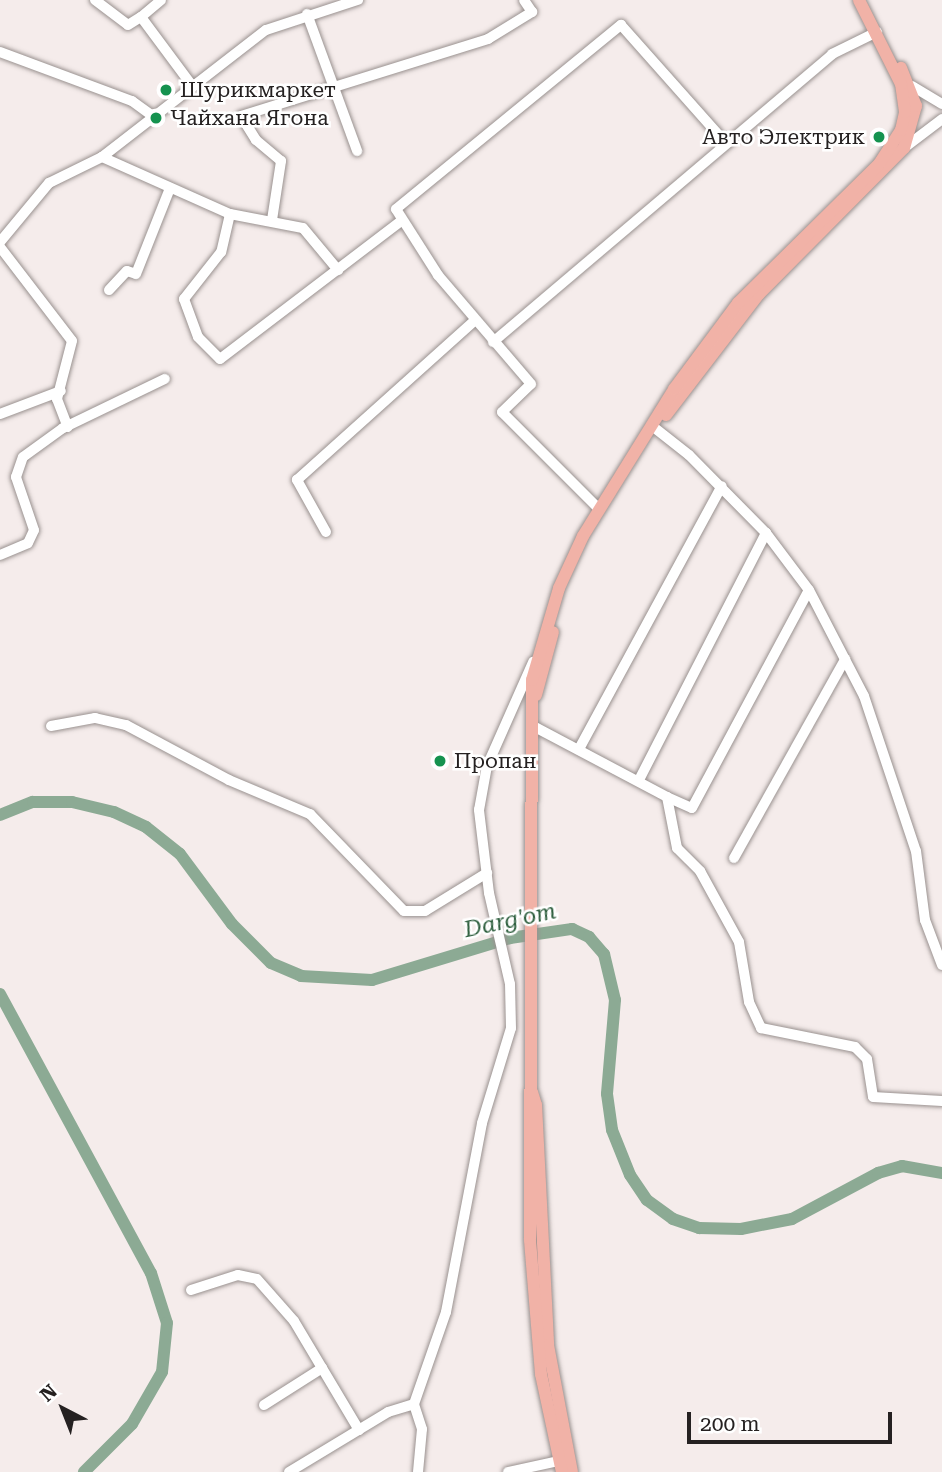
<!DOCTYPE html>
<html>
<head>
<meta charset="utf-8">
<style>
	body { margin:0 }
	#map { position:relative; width:942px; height:1472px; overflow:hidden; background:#f5eceb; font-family:"Roboto Serif",serif }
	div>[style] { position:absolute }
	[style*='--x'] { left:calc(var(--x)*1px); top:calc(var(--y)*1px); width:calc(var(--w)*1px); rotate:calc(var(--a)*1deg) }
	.river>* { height:12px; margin:-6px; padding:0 6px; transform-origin:6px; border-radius:6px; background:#8caa94 }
	.roads { filter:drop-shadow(0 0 2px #99918f) drop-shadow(0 0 2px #99918f) }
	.minor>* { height:10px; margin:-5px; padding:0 5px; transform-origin:5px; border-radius:5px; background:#fff }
	.major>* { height:12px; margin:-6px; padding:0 6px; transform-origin:6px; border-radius:6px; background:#f1b2a7 }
	.dots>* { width:19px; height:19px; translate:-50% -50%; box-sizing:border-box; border:4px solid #fff; border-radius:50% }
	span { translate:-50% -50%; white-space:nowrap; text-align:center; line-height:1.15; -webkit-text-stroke:5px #fff; paint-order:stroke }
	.poi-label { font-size:21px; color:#252121 }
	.left { translate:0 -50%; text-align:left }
	.right { translate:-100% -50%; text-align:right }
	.water-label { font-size:23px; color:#2d5e3d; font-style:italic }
	.north { position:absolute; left:28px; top:1374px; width:70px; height:70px; -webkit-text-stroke:5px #fff; paint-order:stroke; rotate:318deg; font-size:19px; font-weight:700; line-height:28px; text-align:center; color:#252121 }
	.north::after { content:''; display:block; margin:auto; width:24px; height:32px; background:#252121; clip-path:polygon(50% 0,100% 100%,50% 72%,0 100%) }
	.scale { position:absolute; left:687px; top:1412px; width:205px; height:32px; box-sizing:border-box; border:4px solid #252121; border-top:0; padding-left:9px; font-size:21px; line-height:24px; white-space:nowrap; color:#252121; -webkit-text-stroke:5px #fff; paint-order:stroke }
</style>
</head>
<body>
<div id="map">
	<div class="river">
		<i style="--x:0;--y:815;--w:35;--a:-22"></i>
		<i style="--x:33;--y:802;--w:39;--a:0"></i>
		<i style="--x:72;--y:802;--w:43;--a:13.4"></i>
		<i style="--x:114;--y:812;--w:35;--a:25"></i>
		<i style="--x:146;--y:827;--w:43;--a:38.5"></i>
		<i style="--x:180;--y:854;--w:87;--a:53.4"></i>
		<i style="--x:232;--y:924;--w:55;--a:45"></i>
		<i style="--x:271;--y:963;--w:33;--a:23"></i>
		<i style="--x:301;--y:976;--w:71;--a:3.2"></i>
		<i style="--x:372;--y:980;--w:144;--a:-16.9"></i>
		<i style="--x:510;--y:938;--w:63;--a:-8.3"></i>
		<i style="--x:572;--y:929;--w:19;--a:25"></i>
		<i style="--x:589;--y:937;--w:23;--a:49"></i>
		<i style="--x:604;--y:954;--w:47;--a:76.6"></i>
		<i style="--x:615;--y:1000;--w:94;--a:94.9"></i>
		<i style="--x:607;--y:1094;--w:36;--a:82"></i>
		<i style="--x:612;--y:1130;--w:48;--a:68.2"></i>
		<i style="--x:630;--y:1175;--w:30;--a:56"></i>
		<i style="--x:647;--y:1200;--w:32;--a:36"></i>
		<i style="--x:673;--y:1219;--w:28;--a:19"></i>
		<i style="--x:699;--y:1228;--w:42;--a:1.4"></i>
		<i style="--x:741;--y:1229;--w:52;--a:-11.1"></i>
		<i style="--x:792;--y:1219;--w:98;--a:-28.1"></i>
		<i style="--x:878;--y:1173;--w:25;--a:-16"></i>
		<i style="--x:902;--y:1166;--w:41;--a:9.9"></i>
		<i style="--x:0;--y:994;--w:317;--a:61.6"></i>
		<i style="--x:151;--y:1273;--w:52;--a:72.3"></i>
		<i style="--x:167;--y:1323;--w:49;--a:95.8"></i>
		<i style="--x:162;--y:1372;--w:60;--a:120"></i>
		<i style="--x:132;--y:1424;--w:68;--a:135"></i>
	</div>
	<div class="roads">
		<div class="minor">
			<i style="--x:95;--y:0;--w:41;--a:37.1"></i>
			<i style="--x:128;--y:25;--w:15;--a:-32"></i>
			<i style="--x:141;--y:17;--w:87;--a:53.4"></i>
			<i style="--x:307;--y:14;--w:146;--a:69.9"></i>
			<i style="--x:141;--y:17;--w:26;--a:-40"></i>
			<i style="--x:0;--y:52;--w:141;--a:20.4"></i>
			<i style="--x:132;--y:101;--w:27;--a:36"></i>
			<i style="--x:912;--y:86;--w:35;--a:31"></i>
			<i style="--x:904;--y:148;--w:48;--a:-37.3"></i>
			<i style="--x:102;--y:157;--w:140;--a:24"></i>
			<i style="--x:230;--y:214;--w:74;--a:10.9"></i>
			<i style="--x:303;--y:228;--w:55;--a:50.2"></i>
			<i style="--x:230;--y:214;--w:39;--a:103"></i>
			<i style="--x:221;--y:252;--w:60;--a:128.2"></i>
			<i style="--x:184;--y:299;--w:40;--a:69.8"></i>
			<i style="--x:198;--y:337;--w:31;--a:45"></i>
			<i style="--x:220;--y:359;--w:226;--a:-37.3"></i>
			<i style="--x:272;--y:220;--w:60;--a:-81.3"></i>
			<i style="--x:281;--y:161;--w:33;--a:-140"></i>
			<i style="--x:256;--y:140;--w:28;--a:-122"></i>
			<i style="--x:241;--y:116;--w:259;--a:-17.3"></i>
			<i style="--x:488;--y:39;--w:52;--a:-31.5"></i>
			<i style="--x:532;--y:12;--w:14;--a:-124"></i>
			<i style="--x:0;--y:242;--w:77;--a:-50.3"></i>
			<i style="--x:49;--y:183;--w:59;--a:-26.1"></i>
			<i style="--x:102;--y:157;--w:207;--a:-37.8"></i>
			<i style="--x:266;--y:30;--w:97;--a:-18.1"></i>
			<i style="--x:0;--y:247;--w:118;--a:52.5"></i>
			<i style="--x:72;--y:341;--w:60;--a:104.5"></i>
			<i style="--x:57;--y:399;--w:30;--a:69"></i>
			<i style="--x:109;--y:290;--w:26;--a:-47"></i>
			<i style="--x:127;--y:271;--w:9;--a:18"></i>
			<i style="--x:136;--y:274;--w:92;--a:-68.4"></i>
			<i style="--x:493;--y:342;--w:445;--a:-40.3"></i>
			<i style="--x:832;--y:54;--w:50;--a:-26.1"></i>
			<i style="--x:0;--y:414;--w:65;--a:-20.7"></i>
			<i style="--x:656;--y:429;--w:42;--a:38.2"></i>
			<i style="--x:689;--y:455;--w:110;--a:45.4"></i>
			<i style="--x:766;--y:533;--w:71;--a:53"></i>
			<i style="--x:809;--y:590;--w:119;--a:62.6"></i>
			<i style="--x:864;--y:696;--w:163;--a:71.5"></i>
			<i style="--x:916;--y:851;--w:70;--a:82.6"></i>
			<i style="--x:925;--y:920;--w:48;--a:69.3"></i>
			<i style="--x:599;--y:509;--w:137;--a:-135"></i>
			<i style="--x:502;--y:412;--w:40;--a:-44"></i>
			<i style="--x:531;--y:384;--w:143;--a:-130.5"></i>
			<i style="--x:438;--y:275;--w:78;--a:-122.5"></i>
			<i style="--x:396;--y:209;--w:291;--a:-39.3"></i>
			<i style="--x:621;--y:25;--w:157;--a:48.4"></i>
			<i style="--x:326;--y:532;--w:60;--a:-119.1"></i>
			<i style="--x:297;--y:480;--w:238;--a:-41.9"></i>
			<i style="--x:0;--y:555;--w:30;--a:-23"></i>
			<i style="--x:28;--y:543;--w:14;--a:-65"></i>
			<i style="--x:34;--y:530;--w:56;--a:-108.8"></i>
			<i style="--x:16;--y:477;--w:21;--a:-71"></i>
			<i style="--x:23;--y:457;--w:49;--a:-35.9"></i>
			<i style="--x:63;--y:428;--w:113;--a:-25.7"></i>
			<i style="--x:51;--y:726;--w:45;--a:-10.3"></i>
			<i style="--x:95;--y:718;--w:32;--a:13"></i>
			<i style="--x:126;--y:725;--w:117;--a:28.1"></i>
			<i style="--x:229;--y:780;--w:88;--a:22.8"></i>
			<i style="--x:310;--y:814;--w:135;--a:45.9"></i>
			<i style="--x:404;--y:911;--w:21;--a:0"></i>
			<i style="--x:425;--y:911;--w:73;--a:-31.5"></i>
			<i style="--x:533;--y:726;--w:152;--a:27.9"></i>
			<i style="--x:667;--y:797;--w:52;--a:78.9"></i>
			<i style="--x:677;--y:848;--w:33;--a:45"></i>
			<i style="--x:700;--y:871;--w:81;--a:61.2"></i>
			<i style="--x:739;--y:942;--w:61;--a:80.5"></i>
			<i style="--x:749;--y:1002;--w:29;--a:65"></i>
			<i style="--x:761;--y:1028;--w:96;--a:11.4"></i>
			<i style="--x:855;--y:1047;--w:17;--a:45"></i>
			<i style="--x:867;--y:1059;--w:38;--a:81"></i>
			<i style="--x:873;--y:1097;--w:69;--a:3.3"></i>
			<i style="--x:579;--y:749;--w:299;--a:-61.5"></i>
			<i style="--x:639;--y:780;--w:278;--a:-62.8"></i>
			<i style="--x:667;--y:797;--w:27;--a:24"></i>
			<i style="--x:692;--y:808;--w:247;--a:-61.8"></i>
			<i style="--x:734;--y:858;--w:228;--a:-60.8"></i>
			<i style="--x:191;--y:1290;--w:49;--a:-17.7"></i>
			<i style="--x:238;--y:1275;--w:19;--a:12"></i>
			<i style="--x:257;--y:1279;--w:56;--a:48.6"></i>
			<i style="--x:294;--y:1321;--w:127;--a:59.2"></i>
			<i style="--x:264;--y:1405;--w:69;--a:-32.5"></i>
			<i style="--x:289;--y:1472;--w:116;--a:-31.2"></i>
			<i style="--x:388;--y:1412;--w:27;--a:-17"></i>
			<i style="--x:418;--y:1472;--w:43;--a:-84.7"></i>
			<i style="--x:422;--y:1429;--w:26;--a:-108"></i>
			<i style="--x:414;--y:1404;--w:97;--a:-70.8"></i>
			<i style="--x:446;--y:1312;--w:192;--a:-79.2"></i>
			<i style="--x:482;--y:1123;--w:99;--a:-73"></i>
			<i style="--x:511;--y:1028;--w:44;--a:-91.3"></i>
			<i style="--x:510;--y:984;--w:93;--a:-103"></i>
			<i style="--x:489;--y:893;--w:84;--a:-96.9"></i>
			<i style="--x:479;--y:810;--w:45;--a:-79.7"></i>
			<i style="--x:487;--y:766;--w:114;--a:-66.1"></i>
			<i style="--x:508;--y:1472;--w:52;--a:-12.2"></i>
		</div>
		<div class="major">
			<i style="--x:666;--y:415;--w:153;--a:-52.5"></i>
			<i style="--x:759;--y:294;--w:206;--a:-45.2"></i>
			<i style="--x:904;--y:148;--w:44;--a:-74.1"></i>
			<i style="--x:916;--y:106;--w:41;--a:-111.5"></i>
			<i style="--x:536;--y:695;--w:65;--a:-74.9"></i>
			<i style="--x:532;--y:1092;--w:14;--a:73"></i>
			<i style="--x:536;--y:1105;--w:240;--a:87.1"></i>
			<i style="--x:548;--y:1345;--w:129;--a:79.3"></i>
			<i style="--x:562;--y:1472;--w:100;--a:-102.1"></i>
			<i style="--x:541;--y:1374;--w:135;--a:-94.7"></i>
			<i style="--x:530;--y:1239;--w:559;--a:-89.8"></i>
			<i style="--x:532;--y:680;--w:96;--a:-73.6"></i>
			<i style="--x:559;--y:588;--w:57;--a:-65.2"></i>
			<i style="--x:583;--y:536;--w:173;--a:-58.2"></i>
			<i style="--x:674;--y:389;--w:107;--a:-53.3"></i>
			<i style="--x:738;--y:303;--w:198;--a:-44.6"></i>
			<i style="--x:879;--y:164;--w:40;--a:-57.1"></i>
			<i style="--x:901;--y:130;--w:18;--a:-77"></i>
			<i style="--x:905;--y:112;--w:28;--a:-98"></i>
			<i style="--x:901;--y:84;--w:94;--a:-116.6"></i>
		</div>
	</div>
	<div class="dots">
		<i style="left:166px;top:90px;background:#15924f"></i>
		<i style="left:156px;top:118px;background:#15924f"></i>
		<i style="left:879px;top:137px;background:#15924f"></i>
		<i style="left:440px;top:761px;background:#15924f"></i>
	</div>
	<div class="poi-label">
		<span class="left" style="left:180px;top:90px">Шурикмаркет</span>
		<span class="left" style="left:170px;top:118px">Чайхана Ягона</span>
		<span class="right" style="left:865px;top:137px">Авто Электрик</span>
		<span class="left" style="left:454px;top:761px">Пропан</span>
	</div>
	<div class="water-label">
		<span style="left:510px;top:921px;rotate:-12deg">Darg'om</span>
	</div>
	<div class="north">N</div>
	<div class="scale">200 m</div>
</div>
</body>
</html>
